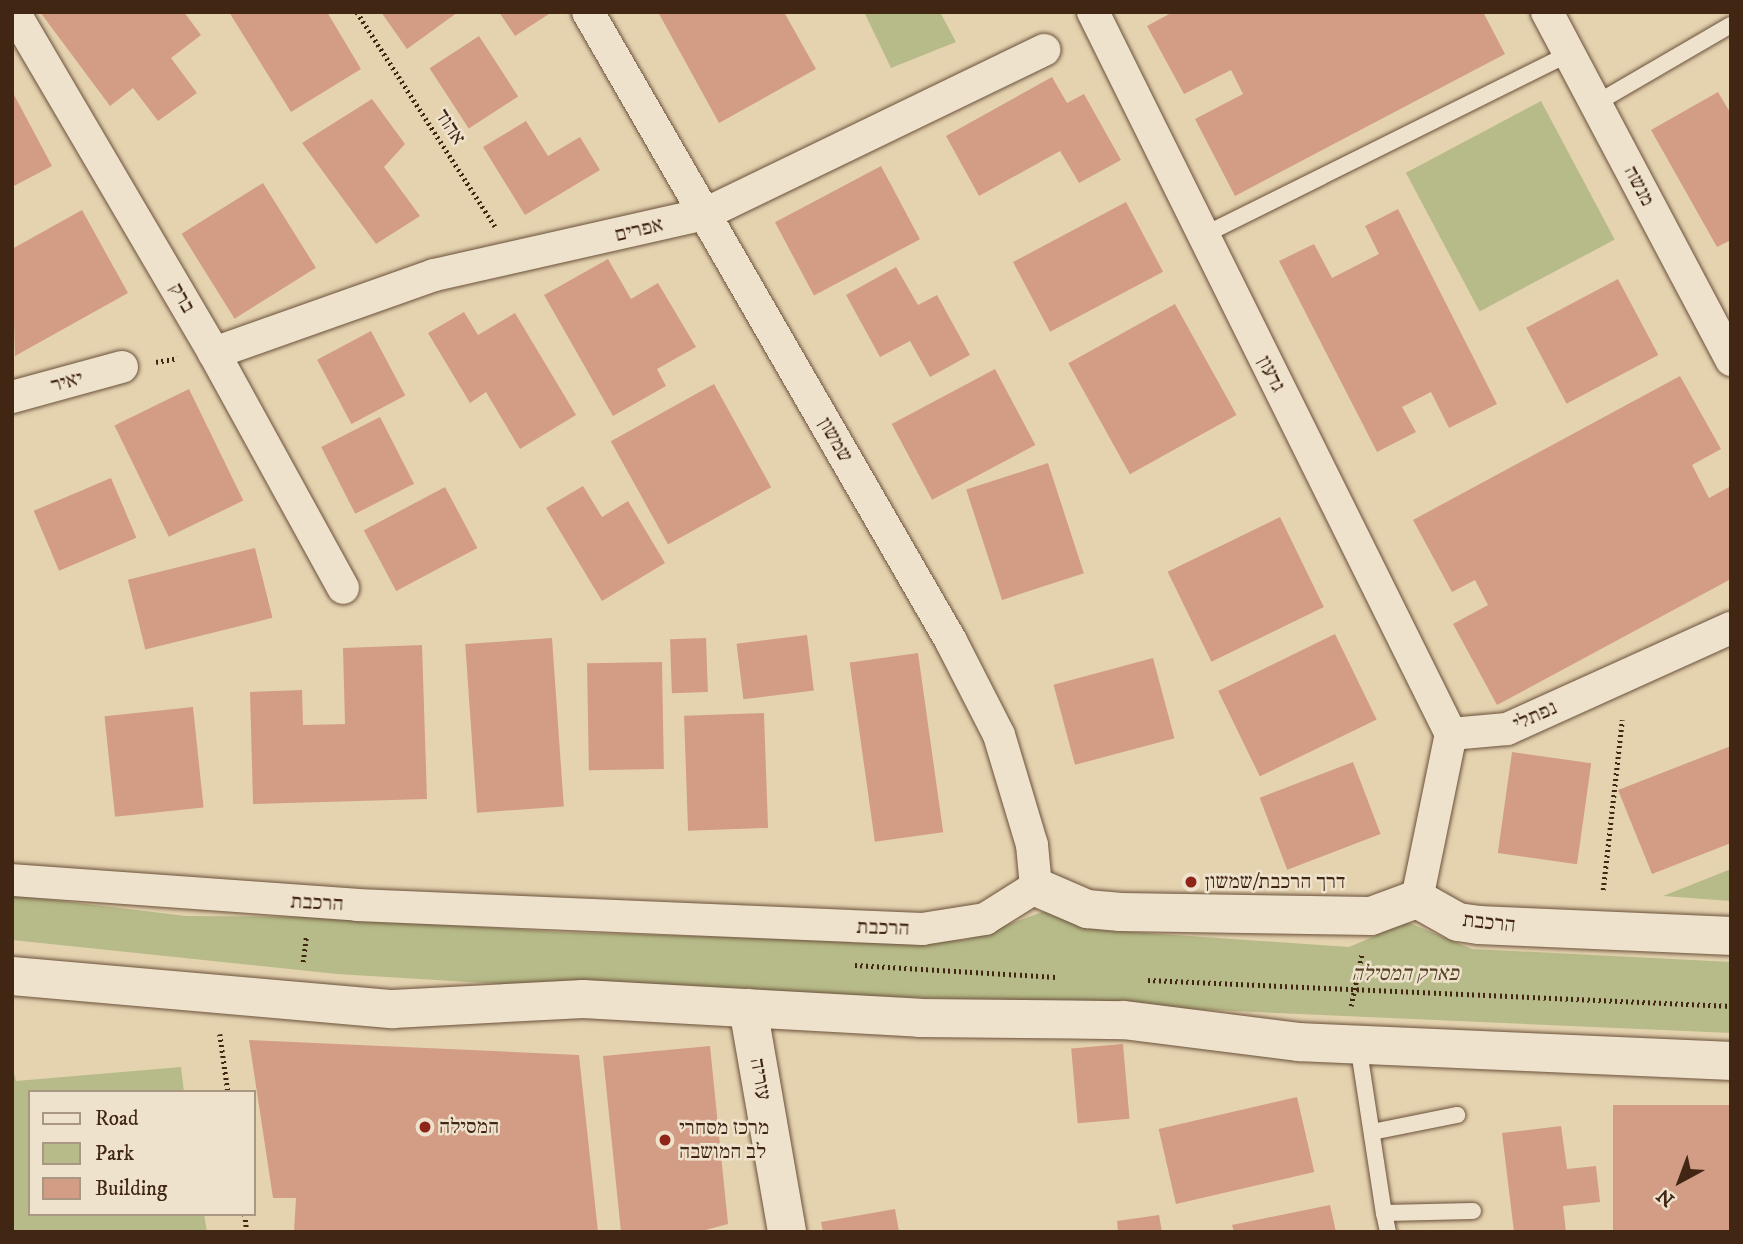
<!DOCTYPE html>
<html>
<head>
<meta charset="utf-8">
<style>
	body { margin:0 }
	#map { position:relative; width:1743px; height:1244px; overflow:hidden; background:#e5d3b0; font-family:"IM FELL DW Pica","Frank Ruhl Libre",serif }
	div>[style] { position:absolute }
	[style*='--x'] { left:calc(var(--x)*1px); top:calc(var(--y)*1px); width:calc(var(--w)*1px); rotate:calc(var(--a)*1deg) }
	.green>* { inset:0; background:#b7bb89; transform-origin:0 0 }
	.building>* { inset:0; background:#d39d85; transform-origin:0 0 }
	.path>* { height:4.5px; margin-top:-2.25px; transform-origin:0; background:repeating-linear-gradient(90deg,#422614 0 2px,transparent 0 5.5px) }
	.roads { filter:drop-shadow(0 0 2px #6b513b) drop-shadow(0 0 2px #6b513b) }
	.service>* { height:16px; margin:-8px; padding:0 8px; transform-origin:8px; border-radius:8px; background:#eee2cc }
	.minor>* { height:32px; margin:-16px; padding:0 16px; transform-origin:16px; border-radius:16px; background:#eee2cc }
	.tertiary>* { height:38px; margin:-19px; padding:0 19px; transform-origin:19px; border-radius:19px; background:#eee2cc }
	.dots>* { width:19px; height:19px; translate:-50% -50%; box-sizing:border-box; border:4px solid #eee2cc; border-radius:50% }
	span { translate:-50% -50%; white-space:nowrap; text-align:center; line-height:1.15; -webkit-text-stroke:5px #eee2cc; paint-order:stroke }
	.street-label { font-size:21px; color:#422614 }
	.poi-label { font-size:21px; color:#422614 }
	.left { translate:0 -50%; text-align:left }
	.park-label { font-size:21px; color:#59442b; font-style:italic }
	.frame { position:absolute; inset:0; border:14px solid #422614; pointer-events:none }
	.legend { position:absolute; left:28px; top:1090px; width:228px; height:126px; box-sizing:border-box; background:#eee2cc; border:2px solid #a99782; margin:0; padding:9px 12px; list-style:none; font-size:21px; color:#422614 }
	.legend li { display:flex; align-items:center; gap:14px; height:35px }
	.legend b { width:35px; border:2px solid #a99782 }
	.north { position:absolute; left:1645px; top:1146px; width:70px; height:70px; -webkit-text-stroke:5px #eee2cc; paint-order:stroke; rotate:221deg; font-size:19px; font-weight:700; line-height:28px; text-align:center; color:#422614 }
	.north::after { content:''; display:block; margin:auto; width:24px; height:32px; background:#422614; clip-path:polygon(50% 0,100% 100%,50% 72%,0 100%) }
</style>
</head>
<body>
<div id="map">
	<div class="green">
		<i style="clip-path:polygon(940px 12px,956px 42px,891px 68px,865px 14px)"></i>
		<i style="left:1541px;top:101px;width:157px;height:153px;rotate:62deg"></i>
		<i style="clip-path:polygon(1731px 869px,1731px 901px,1663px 896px)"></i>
		<i style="clip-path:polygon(12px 895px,186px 916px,331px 917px,558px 932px,873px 941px,965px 940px,1048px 910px,1102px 930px,1349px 947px,1407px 922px,1472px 949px,1731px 962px,1731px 1033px,934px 998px,565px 988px,337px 974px,12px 940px)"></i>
		<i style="clip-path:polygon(12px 1065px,16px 1081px,181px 1067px,184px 1092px,30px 1092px,30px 1214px,204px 1214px,207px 1232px,12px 1232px)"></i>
	</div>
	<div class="building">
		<i style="clip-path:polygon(40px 12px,184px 12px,201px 35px,171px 58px,197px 93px,158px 121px,133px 88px,110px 106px)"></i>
		<i style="clip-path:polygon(229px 12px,327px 12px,361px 69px,291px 112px)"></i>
		<i style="clip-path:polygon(381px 12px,458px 12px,407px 49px)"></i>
		<i style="clip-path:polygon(499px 12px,552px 12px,515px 36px)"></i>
		<i style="clip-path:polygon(658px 12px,784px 12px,816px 69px,719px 123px)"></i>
		<i style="clip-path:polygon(1173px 12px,1483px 12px,1505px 54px,1235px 196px,1195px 119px,1243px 94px,1231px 70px,1184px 94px,1147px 26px)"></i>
		<i style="left:479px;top:36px;width:72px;height:59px;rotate:57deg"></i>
		<i style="clip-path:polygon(1052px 77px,1067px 103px,1084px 94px,1121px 160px,1079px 183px,1060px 151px,979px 196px,946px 136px)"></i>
		<i style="clip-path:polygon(12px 91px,52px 166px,12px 187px)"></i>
		<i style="clip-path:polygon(1718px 92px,1731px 114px,1731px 240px,1717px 247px,1651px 130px)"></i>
		<i style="clip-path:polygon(372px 99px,405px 144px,384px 167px,420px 216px,376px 244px,302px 143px)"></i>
		<i style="clip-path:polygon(526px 121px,548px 156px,580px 137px,600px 170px,525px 215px,483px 147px)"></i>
		<i style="left:881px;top:166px;width:83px;height:120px;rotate:62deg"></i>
		<i style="left:263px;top:183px;width:100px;height:96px;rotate:58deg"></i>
		<i style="left:1126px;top:202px;width:79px;height:128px;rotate:62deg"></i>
		<i style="clip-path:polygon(1398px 209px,1497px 404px,1449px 428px,1431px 392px,1402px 407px,1416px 432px,1377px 452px,1279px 261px,1314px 244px,1332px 278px,1379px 254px,1365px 226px)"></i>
		<i style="clip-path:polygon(82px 210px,128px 293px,15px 356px,12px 249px)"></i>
		<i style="clip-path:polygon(608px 259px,631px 299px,658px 283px,696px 347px,657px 369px,666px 386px,613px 416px,544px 295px)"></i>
		<i style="clip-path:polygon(896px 267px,918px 305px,937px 295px,970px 355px,930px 377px,910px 341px,880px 357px,846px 295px)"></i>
		<i style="left:1618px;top:279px;width:86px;height:104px;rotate:62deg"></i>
		<i style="left:1175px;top:304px;width:127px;height:122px;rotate:61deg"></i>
		<i style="clip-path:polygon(464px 312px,478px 335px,515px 313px,576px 415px,520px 449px,486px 392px,470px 403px,428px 333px)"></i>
		<i style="left:371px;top:331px;width:73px;height:61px;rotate:62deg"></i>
		<i style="left:995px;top:369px;width:86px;height:117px;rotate:62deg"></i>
		<i style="clip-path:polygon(1680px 376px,1721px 449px,1692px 465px,1709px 498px,1731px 486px,1731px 579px,1497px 705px,1453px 624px,1488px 605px,1475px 580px,1452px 592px,1413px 520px)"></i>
		<i style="left:714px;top:384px;width:118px;height:118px;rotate:61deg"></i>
		<i style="left:189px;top:389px;width:124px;height:83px;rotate:64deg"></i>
		<i style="left:380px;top:417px;width:75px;height:66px;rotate:63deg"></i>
		<i style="left:1048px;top:463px;width:116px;height:86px;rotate:72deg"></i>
		<i style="left:111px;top:478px;width:65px;height:84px;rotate:67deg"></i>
		<i style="clip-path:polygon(583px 486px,602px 517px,628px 501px,665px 563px,602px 601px,546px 508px)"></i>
		<i style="left:445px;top:487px;width:69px;height:92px;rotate:62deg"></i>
		<i style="left:1280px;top:517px;width:100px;height:125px;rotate:64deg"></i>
		<i style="left:255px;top:548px;width:72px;height:131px;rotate:76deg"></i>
		<i style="left:1335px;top:634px;width:95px;height:130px;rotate:64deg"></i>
		<i style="left:807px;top:635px;width:56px;height:71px;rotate:83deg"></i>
		<i style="left:552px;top:638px;width:169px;height:87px;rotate:86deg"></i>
		<i style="left:706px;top:638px;width:54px;height:36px;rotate:88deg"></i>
		<i style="clip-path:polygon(422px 645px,427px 799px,253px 804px,250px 692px,302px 690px,303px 725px,345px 724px,343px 648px)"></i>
		<i style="left:918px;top:653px;width:181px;height:69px;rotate:82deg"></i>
		<i style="left:1153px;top:658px;width:83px;height:103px;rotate:75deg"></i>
		<i style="left:662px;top:662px;width:107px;height:75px;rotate:89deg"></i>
		<i style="left:193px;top:707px;width:101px;height:89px;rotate:84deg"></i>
		<i style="left:764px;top:713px;width:115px;height:80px;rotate:88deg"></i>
		<i style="clip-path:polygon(1731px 746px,1731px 843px,1652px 874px,1618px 790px)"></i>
		<i style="left:1512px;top:752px;width:80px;height:102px;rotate:8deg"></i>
		<i style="left:1353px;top:762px;width:77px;height:100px;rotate:69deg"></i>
		<i style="clip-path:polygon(249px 1040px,579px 1055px,598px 1232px,294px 1232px,296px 1198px,273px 1198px)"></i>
		<i style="left:1123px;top:1044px;width:75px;height:52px;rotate:85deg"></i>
		<i style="clip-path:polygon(710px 1046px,728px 1224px,698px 1232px,621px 1232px,603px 1056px)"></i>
		<i style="left:1297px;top:1097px;width:77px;height:142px;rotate:77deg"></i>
		<i style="left:1731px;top:1105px;width:127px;height:118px;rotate:90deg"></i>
		<i style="clip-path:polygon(1561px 1126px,1567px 1169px,1596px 1166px,1600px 1202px,1563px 1206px,1566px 1232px,1514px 1232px,1502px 1133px)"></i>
		<i style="clip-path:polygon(1330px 1205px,1336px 1232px,1234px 1232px,1232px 1225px)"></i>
		<i style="clip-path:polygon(895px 1209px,899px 1232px,823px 1232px,821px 1222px)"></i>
		<i style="clip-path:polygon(1159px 1215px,1162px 1232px,1118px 1232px,1117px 1221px)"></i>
	</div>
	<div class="path">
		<i style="--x:357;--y:12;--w:255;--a:57.2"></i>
		<i style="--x:156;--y:362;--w:22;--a:-10"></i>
		<i style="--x:1603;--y:890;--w:171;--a:-83.6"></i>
		<i style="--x:303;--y:962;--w:26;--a:-83"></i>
		<i style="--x:855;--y:965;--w:201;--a:3.4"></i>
		<i style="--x:1148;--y:980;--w:584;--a:2.55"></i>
		<i style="--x:1351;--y:1006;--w:54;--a:-78.3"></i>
		<i style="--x:220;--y:1034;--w:59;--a:82.1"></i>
		<i style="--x:245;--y:1214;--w:18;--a:84"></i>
	</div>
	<div class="roads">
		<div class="service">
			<i style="--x:1595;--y:104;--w:157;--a:-30.2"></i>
			<i style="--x:1202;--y:236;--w:410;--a:-26.4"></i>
			<i style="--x:1358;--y:1044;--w:171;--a:81.3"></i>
			<i style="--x:1384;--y:1213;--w:89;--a:-1.3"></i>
			<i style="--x:1372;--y:1132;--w:87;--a:-11.3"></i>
			<i style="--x:1384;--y:1213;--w:19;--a:78"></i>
		</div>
		<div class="minor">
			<i style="--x:14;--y:12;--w:395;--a:59.6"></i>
			<i style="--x:214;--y:353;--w:268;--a:61.2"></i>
			<i style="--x:1093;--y:12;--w:806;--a:63.63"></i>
			<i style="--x:1547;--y:12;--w:394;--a:62.1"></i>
			<i style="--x:214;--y:353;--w:233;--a:-19.5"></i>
			<i style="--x:434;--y:275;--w:278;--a:-12.7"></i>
			<i style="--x:705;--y:214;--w:377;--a:-25.8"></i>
			<i style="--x:12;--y:397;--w:114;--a:-15.3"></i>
			<i style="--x:12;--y:880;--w:346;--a:4.1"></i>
			<i style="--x:357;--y:905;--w:566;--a:2.43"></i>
			<i style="--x:922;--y:929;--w:64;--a:-9"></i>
			<i style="--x:985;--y:919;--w:60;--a:-32.1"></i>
			<i style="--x:1036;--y:887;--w:42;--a:-95.4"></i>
			<i style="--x:1032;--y:845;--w:115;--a:-106.7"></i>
			<i style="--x:999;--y:735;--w:106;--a:-117.1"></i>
			<i style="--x:951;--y:641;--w:726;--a:-119.99"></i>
			<i style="--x:1417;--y:899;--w:168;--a:-78.4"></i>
			<i style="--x:1451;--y:734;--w:56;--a:-5.1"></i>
			<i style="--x:1507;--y:729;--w:246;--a:-24.3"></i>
		</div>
		<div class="tertiary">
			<i style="--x:1036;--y:887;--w:56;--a:23.3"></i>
			<i style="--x:1087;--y:909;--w:34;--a:5"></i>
			<i style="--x:1121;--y:912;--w:250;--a:0.9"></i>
			<i style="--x:1371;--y:916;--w:49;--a:-20.3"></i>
			<i style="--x:1417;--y:899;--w:47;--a:29.3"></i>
			<i style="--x:1458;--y:922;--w:22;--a:8"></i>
			<i style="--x:1480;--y:925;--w:251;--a:2.5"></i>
			<i style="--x:12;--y:976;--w:382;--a:5"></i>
			<i style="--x:393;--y:1009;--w:190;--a:-3"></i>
			<i style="--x:583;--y:999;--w:337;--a:3.2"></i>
			<i style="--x:919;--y:1018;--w:205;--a:0.6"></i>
			<i style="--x:1124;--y:1020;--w:176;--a:7.2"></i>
			<i style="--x:1299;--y:1042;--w:432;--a:2.5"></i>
			<i style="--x:748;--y:1008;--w:227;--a:80.1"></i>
		</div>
	</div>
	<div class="dots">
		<i style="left:1191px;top:882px;background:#8f2418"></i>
		<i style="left:425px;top:1127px;background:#8f2418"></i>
		<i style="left:665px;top:1140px;background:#8f2418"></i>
	</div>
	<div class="street-label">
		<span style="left:450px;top:127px;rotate:57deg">אהוד</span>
		<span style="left:1639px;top:186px;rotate:62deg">מנשה</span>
		<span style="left:639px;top:230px;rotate:-13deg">אפרים</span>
		<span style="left:182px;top:298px;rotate:60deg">ברק</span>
		<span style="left:1271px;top:374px;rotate:63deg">גדעון</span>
		<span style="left:67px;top:382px;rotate:-15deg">יאיר</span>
		<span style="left:835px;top:440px;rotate:60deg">שמשון</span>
		<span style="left:1535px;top:716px;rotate:-24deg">נפתלי</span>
		<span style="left:317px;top:903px;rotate:3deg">הרכבת</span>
		<span style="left:1489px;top:923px;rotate:6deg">הרכבת</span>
		<span style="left:883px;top:928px;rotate:2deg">הרכבת</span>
		<span style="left:760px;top:1079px;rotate:80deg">עזריה</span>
	</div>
	<div class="poi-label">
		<span class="left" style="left:1205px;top:882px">דרך הרכבת/שמשון</span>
		<span class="left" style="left:439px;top:1127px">המסילה</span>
		<span class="left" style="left:679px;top:1140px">מרכז מסחרי<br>לב המושבה</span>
	</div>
	<div class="park-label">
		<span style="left:1405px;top:974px">פארק המסילה</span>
	</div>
	<div class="frame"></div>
	<ul class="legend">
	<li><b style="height:9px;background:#eee2cc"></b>Road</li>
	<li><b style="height:19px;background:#b7bb89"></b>Park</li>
	<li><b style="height:19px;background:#d39d85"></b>Building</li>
	</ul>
	<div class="north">N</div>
</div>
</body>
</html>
